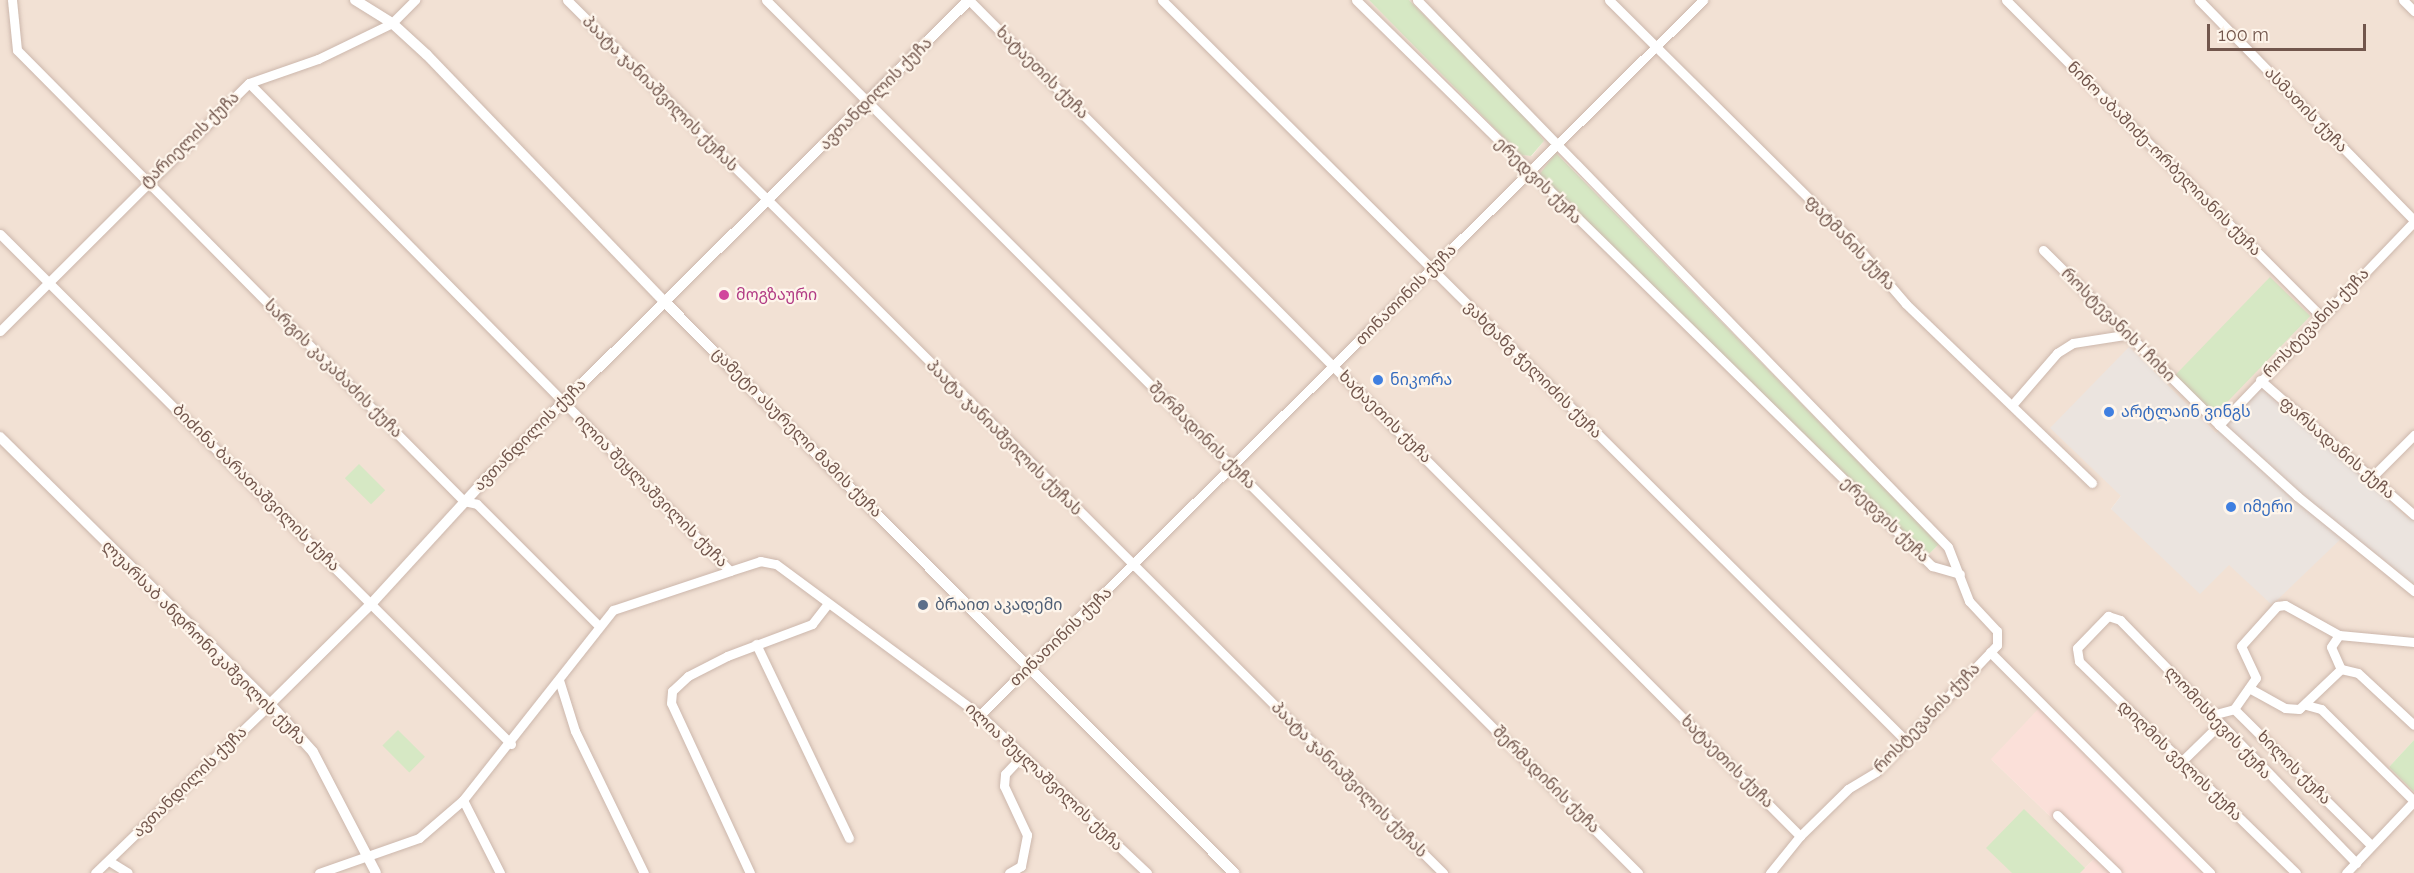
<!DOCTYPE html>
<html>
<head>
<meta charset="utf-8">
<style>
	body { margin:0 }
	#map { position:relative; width:2414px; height:873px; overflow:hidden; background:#fbf0e5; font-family:Raleway,"Noto Sans Georgian",sans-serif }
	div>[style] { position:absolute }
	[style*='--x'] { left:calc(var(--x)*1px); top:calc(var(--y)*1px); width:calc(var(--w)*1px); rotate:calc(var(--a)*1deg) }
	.residential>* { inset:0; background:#f2e1d4 }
	.commercial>* { inset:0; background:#fbe0d9 }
	.industrial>* { inset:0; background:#ebe4df }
	.green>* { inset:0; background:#d6e8c4; transform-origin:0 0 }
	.roads { filter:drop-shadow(0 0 2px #ccb7ac) drop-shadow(0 0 2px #ccb7ac) }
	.minor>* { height:9px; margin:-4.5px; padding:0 4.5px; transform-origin:4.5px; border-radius:4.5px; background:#fff }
	.tertiary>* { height:10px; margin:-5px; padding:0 5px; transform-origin:5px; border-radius:5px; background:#fff }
	.dots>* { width:16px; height:16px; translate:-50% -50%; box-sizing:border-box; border:3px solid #fef5eb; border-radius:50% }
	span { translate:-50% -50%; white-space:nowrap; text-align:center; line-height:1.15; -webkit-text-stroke:4.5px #fef5eb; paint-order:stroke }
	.street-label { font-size:16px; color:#72564c }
	.hotel-label { font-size:16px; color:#b23c85 }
	.left { translate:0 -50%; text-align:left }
	.shop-label { font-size:16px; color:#366cbe }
	.service-label { font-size:16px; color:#4e5e75 }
	.scale { position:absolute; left:2207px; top:24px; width:159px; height:27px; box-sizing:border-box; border:3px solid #72564c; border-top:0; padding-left:8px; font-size:18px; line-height:21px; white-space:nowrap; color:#72564c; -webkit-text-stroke:4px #fef5eb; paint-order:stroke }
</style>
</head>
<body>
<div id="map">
	<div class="residential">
		<i style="clip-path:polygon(evenodd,0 0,1369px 0,1521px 155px,1532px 156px,1544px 141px,1532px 124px,1409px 0,2414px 0,2414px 513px,2408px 518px,2216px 433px,2129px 348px,2121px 496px,2111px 509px,2229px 565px,2348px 532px,2414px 584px,2414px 740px,2389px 767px,2414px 792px,2414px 873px,2205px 873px,1991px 759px,2094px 859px,2080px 873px,0 873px,0 0,1556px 153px,1609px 203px,1939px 544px,1929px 554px,1588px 223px,1556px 153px)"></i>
	</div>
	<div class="commercial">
		<i style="clip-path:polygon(2041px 706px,2205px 873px,2080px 873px,2094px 859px,1991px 759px)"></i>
	</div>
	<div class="industrial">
		<i style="clip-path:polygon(2129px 347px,2216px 433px,2261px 388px,2408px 518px,2414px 513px,2414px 584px,2348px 532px,2272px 605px,2229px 565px,2200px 594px,2111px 509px,2121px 496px,2050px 428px)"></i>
	</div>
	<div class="green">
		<i style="clip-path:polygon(1369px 0,1409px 0,1532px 124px,1544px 141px,1531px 156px,1521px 155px)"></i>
		<i style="clip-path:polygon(1556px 153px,1939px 544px,1928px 555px,1539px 175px)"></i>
		<i style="left:2270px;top:277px;width:56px;height:137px;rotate:44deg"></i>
		<i style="left:359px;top:464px;width:37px;height:20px;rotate:45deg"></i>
		<i style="left:398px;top:730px;width:38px;height:22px;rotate:45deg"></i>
		<i style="clip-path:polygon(2414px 740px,2414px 792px,2389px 767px)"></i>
		<i style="clip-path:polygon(2024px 809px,2085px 868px,2080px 873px,2012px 873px,1986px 848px)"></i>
	</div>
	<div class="roads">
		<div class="minor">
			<i style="--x:12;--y:0;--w:50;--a:84.3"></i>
			<i style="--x:17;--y:50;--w:635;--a:45.26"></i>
			<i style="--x:464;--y:501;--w:13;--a:13"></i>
			<i style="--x:477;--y:504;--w:171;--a:45"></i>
			<i style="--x:567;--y:0;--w:1237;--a:44.9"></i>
			<i style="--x:766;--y:0;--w:1234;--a:45.03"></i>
			<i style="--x:969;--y:0;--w:1179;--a:45.17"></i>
			<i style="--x:1162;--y:0;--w:1047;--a:44.88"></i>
			<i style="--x:1356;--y:0;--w:808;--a:44.5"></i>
			<i style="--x:1932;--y:566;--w:29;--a:16"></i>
			<i style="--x:1417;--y:0;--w:762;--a:45.85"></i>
			<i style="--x:1948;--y:547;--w:58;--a:68.7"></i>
			<i style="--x:1969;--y:601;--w:41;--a:47"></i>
			<i style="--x:1997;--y:631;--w:14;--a:90"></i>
			<i style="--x:1997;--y:645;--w:175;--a:133.6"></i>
			<i style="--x:1876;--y:772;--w:33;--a:149"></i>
			<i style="--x:1848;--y:789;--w:67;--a:135.6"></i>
			<i style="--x:1800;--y:836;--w:48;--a:129"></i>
			<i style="--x:1609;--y:0;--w:341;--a:44.8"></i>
			<i style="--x:1851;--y:240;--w:84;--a:49.3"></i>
			<i style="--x:1906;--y:304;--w:258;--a:43.9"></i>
			<i style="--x:2006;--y:0;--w:448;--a:45.1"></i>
			<i style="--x:2199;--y:0;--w:308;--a:45.7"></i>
			<i style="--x:2403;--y:0;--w:16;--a:45"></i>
			<i style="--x:249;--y:83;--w:685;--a:45.41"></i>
			<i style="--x:730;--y:571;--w:32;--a:-18"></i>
			<i style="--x:760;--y:561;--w:16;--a:11"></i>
			<i style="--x:776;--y:564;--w:254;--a:36.5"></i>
			<i style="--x:980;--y:715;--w:230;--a:43.4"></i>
			<i style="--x:0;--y:234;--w:722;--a:44.94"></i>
			<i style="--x:2043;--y:250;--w:248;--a:44.8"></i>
			<i style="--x:2219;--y:425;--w:105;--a:42.3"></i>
			<i style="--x:2297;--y:496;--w:151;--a:39.1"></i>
			<i style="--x:0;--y:331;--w:351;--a:-44.9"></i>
			<i style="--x:249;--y:83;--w:73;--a:-19.2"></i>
			<i style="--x:318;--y:59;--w:82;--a:-25.9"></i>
			<i style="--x:392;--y:23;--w:33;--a:-45"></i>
			<i style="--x:2260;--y:380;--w:205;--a:41.2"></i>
			<i style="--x:2012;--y:405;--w:69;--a:-49.1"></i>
			<i style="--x:2057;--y:353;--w:19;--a:-32"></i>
			<i style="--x:2073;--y:343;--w:52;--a:-8.9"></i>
			<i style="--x:2219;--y:425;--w:281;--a:-46.2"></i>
			<i style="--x:2371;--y:478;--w:61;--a:-45"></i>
			<i style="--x:2339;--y:635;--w:75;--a:5.3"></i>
			<i style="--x:2339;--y:635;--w:14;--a:124"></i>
			<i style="--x:2331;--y:647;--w:24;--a:66"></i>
			<i style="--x:756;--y:644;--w:215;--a:64.4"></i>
			<i style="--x:1990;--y:652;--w:312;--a:45.1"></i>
			<i style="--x:2341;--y:669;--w:17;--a:13"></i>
			<i style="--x:2358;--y:673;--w:76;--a:42.9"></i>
			<i style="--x:559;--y:680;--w:53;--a:72.6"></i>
			<i style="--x:575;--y:731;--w:158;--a:64.1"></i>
			<i style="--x:2249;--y:688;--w:41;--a:29.1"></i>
			<i style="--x:2285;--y:708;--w:14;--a:4"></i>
			<i style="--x:2299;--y:709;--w:58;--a:-43.6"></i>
			<i style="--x:2306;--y:705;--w:16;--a:15"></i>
			<i style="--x:2321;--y:709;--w:131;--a:44.7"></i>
			<i style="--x:2234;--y:709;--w:38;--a:-55"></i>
			<i style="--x:2256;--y:678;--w:35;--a:-115"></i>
			<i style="--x:2241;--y:646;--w:54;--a:-48"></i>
			<i style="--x:2277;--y:606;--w:8;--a:-7"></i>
			<i style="--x:2285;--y:605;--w:62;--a:29.1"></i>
			<i style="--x:2234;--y:709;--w:192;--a:44.8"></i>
			<i style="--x:980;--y:715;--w:1017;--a:-44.68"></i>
			<i style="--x:2212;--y:715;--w:23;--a:-15"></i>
			<i style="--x:2181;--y:762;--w:54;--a:-44.3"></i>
			<i style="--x:463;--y:800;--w:82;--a:63.1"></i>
			<i style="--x:2057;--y:815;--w:83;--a:44"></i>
			<i style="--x:109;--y:861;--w:22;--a:32"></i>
			<i style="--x:95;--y:873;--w:243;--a:-44"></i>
			<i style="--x:319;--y:873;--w:106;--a:-19.3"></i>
			<i style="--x:419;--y:838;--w:58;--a:-40.8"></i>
			<i style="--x:463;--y:800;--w:242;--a:-51.7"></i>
			<i style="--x:613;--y:610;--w:123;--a:-18.4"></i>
			<i style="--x:750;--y:873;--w:187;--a:-114.9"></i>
			<i style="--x:671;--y:703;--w:12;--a:-85"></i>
			<i style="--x:672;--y:691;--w:22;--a:-43"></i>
			<i style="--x:688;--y:676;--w:44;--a:-27.1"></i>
			<i style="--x:727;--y:656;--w:91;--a:-20.6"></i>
			<i style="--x:812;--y:624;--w:24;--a:-52"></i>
			<i style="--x:1009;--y:873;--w:14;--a:-30"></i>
			<i style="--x:1021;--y:866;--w:32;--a:-79"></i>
			<i style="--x:1027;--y:835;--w:54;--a:-115.1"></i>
			<i style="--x:1004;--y:786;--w:12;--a:-85"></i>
			<i style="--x:1005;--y:774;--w:25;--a:-47"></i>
			<i style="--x:2296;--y:873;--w:303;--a:-135.7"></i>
			<i style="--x:2079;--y:661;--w:13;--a:-99"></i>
			<i style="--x:2077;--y:648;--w:45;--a:-45.9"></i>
			<i style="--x:2108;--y:616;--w:13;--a:18"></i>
			<i style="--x:2120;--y:620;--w:339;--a:45.8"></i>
			<i style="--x:2346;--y:873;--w:99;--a:-46.6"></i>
		</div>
		<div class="tertiary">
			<i style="--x:355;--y:0;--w:44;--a:31.9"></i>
			<i style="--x:392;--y:23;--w:47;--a:42.4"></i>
			<i style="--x:427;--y:55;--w:344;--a:46.1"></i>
			<i style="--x:666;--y:303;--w:805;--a:45.1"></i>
			<i style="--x:0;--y:437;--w:380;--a:44.7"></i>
			<i style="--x:270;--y:704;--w:64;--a:48.1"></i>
			<i style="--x:313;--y:752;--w:136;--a:62.5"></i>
			<i style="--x:270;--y:704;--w:145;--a:-44.7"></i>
			<i style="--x:373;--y:602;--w:163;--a:-47.5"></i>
			<i style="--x:483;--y:482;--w:684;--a:-44.76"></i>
		</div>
	</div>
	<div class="dots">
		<i style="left:724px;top:295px;background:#d1479c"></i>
		<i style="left:1378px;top:380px;background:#3f7fe0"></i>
		<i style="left:2109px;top:412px;background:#3f7fe0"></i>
		<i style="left:2231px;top:507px;background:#3f7fe0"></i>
		<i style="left:923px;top:605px;background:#5c6f8a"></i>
	</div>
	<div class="street-label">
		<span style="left:1042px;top:73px;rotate:45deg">ხატაეთის ქუჩა</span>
		<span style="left:660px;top:94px;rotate:45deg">პაატა ჯანიაშვილის ქუჩას</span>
		<span style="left:876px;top:94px;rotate:-45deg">ავთანდილის ქუჩა</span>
		<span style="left:2306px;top:110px;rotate:46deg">ასმათის ქუჩა</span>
		<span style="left:190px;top:140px;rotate:-44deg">ტარიელის ქუჩა</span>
		<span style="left:2164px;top:159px;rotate:45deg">ნინო აბაშიძე-ორბელიანის ქუჩა</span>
		<span style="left:1538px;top:181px;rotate:45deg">ერედვის ქუჩა</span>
		<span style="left:1850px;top:243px;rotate:47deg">ფატმანის ქუჩა</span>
		<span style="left:1406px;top:295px;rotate:-45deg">თინათინის ქუჩა</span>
		<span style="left:2316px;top:323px;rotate:-46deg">როსტევანის ქუჩა</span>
		<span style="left:2118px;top:325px;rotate:45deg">როსტევანის I ჩიხი</span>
		<span style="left:333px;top:369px;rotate:45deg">სარგის კაკაბაძის ქუჩა</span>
		<span style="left:1533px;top:370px;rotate:45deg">ვახტანგ ჭელიძის ქუჩა</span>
		<span style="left:1385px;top:417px;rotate:45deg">ხატაეთის ქუჩა</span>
		<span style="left:797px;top:433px;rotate:45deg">ცამეტი ასურელი მამის ქუჩა</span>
		<span style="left:530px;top:435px;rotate:-45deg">ავთანდილის ქუჩა</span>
		<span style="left:1202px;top:436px;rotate:45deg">შერმადინის ქუჩა</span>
		<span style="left:1004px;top:438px;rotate:45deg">პაატა ჯანიაშვილის ქუჩას</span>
		<span style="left:2337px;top:448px;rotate:41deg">ფარსადანის ქუჩა</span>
		<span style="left:256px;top:488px;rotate:45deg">ბიძინა ბარათაშვილის ქუჩა</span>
		<span style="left:651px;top:491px;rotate:45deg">ილია შეყლაშვილის ქუჩა</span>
		<span style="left:1885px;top:520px;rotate:44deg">ერედვის ქუჩა</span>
		<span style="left:1061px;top:637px;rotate:-44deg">თინათინის ქუჩა</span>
		<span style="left:204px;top:643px;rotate:45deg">ლუარსაბ ანდრონიკაშვილის ქუჩა</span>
		<span style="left:1927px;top:718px;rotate:-46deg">როსტევანის ქუჩა</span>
		<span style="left:2218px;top:723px;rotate:47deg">ლომისხევის ქუჩა</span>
		<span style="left:2180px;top:761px;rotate:44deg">დიღმის ველის ქუჩა</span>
		<span style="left:1727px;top:762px;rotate:45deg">ხატაეთის ქუჩა</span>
		<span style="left:2294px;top:768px;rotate:45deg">ხილის ქუჩა</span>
		<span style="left:1044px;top:777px;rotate:43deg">ილია შეყლაშვილის ქუჩა</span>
		<span style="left:1349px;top:780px;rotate:45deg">პაატა ჯანიაშვილის ქუჩას</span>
		<span style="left:1546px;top:780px;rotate:45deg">შერმადინის ქუჩა</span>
		<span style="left:190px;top:782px;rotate:-44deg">ავთანდილის ქუჩა</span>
	</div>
	<div class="hotel-label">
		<span class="left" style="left:736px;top:295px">მოგზაური</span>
	</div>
	<div class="shop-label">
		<span class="left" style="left:1390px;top:380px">ნიკორა</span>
		<span class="left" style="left:2121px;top:412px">არტლაინ ვინგს</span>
		<span class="left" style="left:2243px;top:507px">იმერი</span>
	</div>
	<div class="service-label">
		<span class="left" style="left:935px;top:605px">ბრაით აკადემი</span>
	</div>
	<div class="scale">100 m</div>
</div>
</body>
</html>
